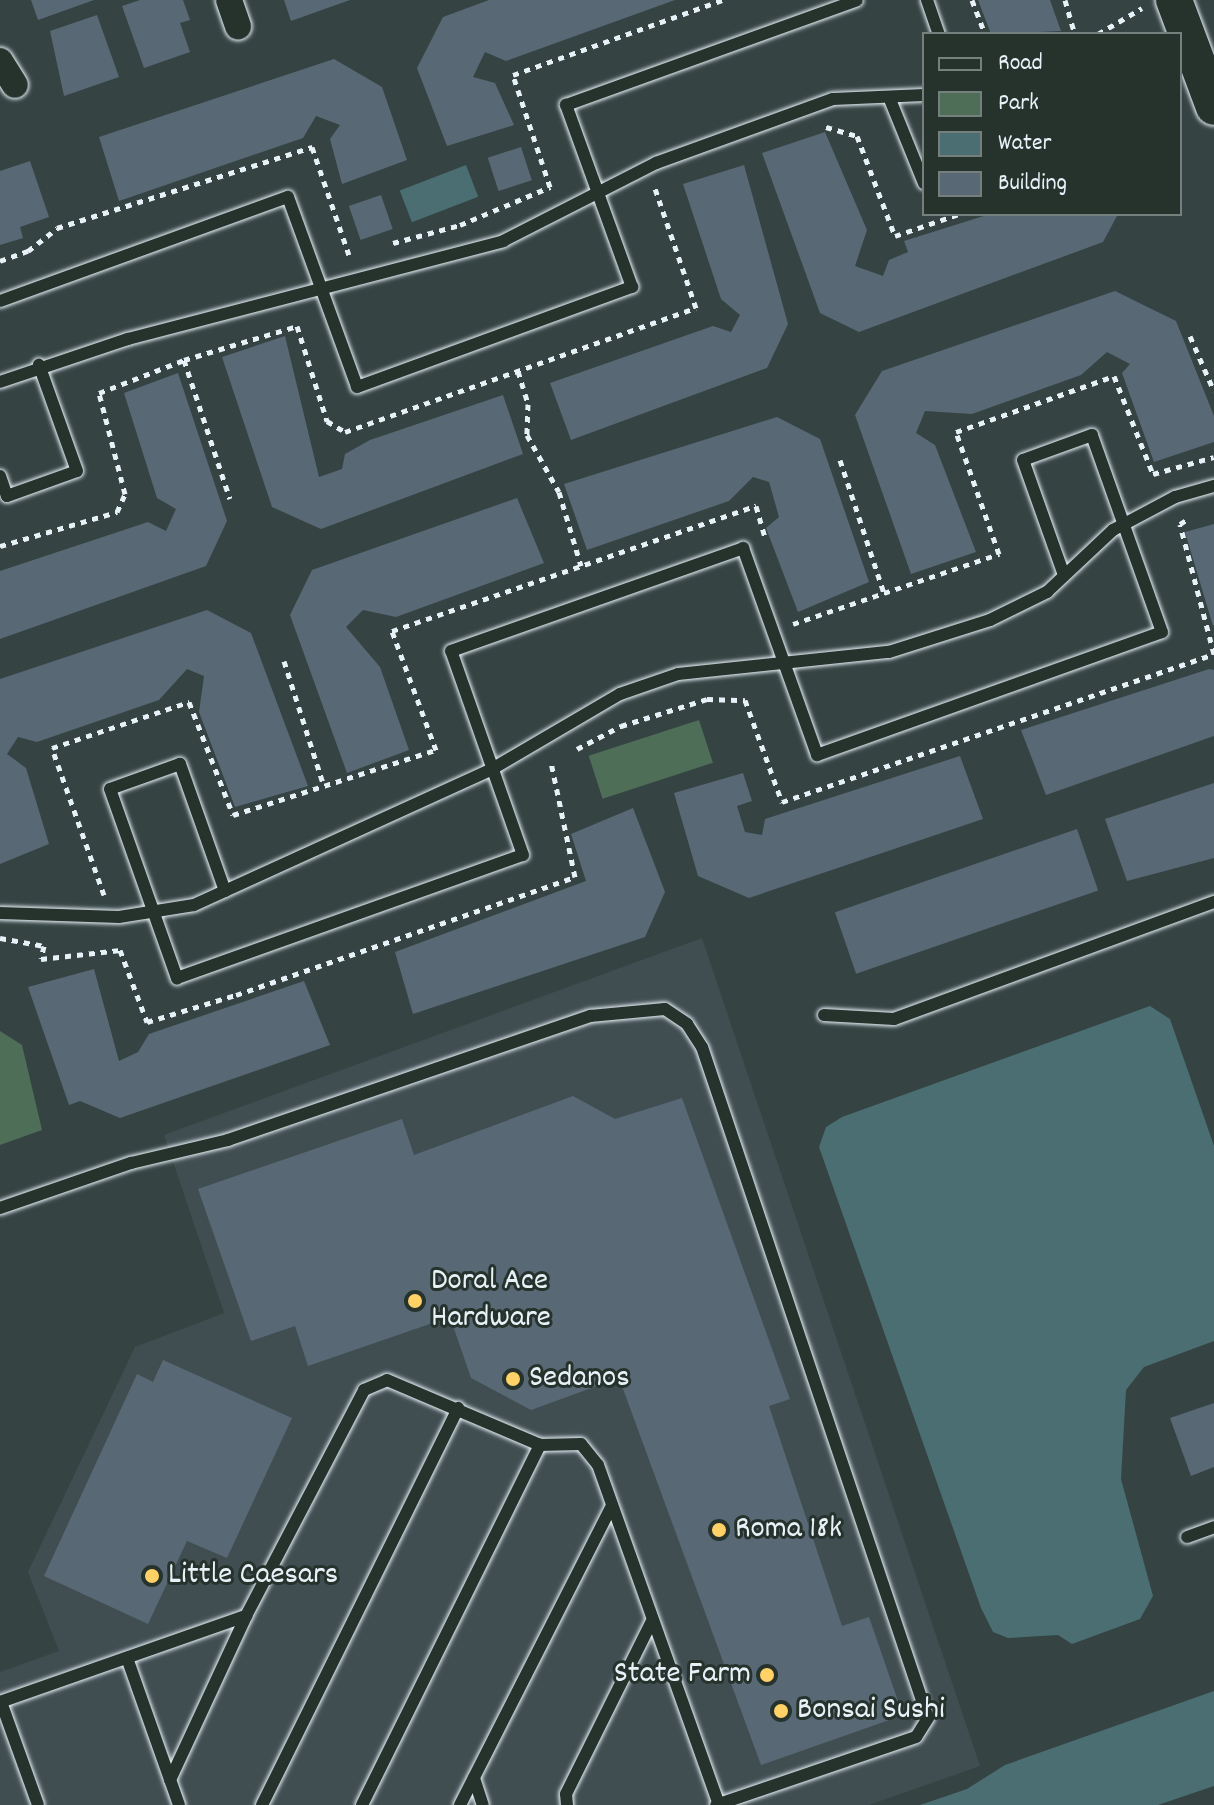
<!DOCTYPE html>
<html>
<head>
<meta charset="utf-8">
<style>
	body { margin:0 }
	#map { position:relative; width:1214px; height:1805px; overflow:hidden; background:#354343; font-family:Dekko,sans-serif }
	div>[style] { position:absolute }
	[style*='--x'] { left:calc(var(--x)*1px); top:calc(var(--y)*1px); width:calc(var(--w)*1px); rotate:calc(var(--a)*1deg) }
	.built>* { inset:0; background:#404e52 }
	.green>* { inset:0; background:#4e6e58; transform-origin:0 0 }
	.water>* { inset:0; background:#4a6e71; transform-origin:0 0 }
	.building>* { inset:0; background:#596875; transform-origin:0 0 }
	.path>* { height:5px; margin-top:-2.5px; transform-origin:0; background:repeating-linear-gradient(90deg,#e8f1f8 0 6px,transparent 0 12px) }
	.roads { filter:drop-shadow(0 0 2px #e8f1f8) drop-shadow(0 0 2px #e8f1f8) }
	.lane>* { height:12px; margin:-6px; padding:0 6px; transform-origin:6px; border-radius:6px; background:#26332d }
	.street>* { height:26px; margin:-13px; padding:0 13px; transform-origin:13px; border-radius:13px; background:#26332d }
	.secondary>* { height:36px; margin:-18px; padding:0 18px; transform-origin:18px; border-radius:18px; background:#26332d }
	.dots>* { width:22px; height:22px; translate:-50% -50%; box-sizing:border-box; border:4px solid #26332d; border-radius:50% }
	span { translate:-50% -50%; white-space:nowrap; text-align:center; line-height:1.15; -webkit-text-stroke:6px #26332d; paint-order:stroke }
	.poi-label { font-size:32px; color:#e8f1f8 }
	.left { translate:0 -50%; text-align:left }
	.right { translate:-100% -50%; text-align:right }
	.legend { position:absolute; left:922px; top:32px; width:260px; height:184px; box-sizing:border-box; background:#26332d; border:2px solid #747f7e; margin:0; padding:10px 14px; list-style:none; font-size:24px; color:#e8f1f8 }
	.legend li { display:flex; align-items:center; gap:16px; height:40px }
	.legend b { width:40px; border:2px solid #747f7e }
</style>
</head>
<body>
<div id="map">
	<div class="built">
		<i style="clip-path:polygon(702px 938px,980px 1766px,869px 1805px,0 1805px,0 1672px,59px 1651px,28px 1572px,135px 1347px,224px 1313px,164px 1135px)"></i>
	</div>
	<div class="green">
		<i style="left:699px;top:720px;width:45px;height:116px;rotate:72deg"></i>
		<i style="clip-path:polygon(0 1031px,22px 1045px,42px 1130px,0 1145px)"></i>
	</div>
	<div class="water">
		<i style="left:466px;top:165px;width:34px;height:71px;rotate:69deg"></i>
		<i style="clip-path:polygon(1150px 1006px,1170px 1019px,1214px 1146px,1214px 1341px,1144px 1367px,1126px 1390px,1121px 1479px,1153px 1596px,1140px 1619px,1072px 1644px,1058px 1635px,1008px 1638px,993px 1632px,981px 1608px,819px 1147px,826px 1127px,842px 1117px)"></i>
		<i style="clip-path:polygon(1214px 1691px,1214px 1786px,1158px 1805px,920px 1805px,967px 1789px,1005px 1765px)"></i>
	</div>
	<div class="building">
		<i style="clip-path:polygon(31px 0,94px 0,38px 20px)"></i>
		<i style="clip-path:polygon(140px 0,183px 0,190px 20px,180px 23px,190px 52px,144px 68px,122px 6px)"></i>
		<i style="clip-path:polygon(284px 0,350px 0,291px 21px)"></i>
		<i style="clip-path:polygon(489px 0,675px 0,506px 61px,485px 52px,473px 77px,495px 83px,514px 125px,447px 146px,417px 68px,443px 17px)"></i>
		<i style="clip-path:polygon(978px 0,1050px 0,1061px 31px,991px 34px)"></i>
		<i style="clip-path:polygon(97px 15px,119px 77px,64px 96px,50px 31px)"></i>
		<i style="clip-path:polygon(334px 59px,382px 87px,407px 160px,342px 184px,330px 139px,340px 125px,316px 116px,303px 138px,119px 201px,99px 137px)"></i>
		<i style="clip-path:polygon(825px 132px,867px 230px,855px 266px,883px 276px,889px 260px,908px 252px,904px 241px,990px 214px,1118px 214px,1103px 242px,859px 332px,820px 313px,762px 153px)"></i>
		<i style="left:521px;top:147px;width:35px;height:35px;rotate:72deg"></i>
		<i style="clip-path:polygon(30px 161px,49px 217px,20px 227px,23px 238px,0 245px,0 171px)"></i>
		<i style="clip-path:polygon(744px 165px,788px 324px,767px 368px,571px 440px,550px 383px,713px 326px,731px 332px,740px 315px,721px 299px,683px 184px)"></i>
		<i style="left:381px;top:195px;width:36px;height:34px;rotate:71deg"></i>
		<i style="clip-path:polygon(1115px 291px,1176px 321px,1214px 416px,1214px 442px,1154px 462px,1122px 373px,1130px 364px,1107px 352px,1081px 375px,972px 414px,925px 411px,916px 433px,935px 445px,976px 552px,911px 574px,855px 415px,882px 371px)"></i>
		<i style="clip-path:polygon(285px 336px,319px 477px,342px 469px,345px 454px,370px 440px,503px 395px,523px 454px,321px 529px,272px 507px,222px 357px)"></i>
		<i style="clip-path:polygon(178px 373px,227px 521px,206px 566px,0 639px,0 571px,148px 522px,166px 531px,176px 509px,157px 498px,124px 393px)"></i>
		<i style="clip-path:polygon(777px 417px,820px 439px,869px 582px,798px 612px,766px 528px,779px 517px,769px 482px,753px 477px,729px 501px,587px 550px,564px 484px)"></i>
		<i style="clip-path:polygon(517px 498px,544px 563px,396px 617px,363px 610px,346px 627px,380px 667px,409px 750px,347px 773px,290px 615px,312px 570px)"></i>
		<i style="clip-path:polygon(1214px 524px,1214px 625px,1213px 626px,1185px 532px)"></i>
		<i style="clip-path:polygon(207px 610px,251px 633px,308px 786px,235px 807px,199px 712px,204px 676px,187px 669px,159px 700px,37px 742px,18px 737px,7px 754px,26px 768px,49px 844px,0 864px,0 679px)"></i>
		<i style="clip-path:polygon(1209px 669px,1214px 670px,1214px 736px,1046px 795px,1021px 730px)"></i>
		<i style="clip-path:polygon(960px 756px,983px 819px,749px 898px,698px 876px,674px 793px,743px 773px,752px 801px,737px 806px,745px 832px,762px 835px,765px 819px)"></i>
		<i style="clip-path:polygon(1214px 783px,1214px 858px,1127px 881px,1105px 819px)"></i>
		<i style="clip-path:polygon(633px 808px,665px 892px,645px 937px,413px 1014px,395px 952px,586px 881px,571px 834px)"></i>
		<i style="left:1077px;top:829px;width:65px;height:256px;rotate:71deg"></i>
		<i style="clip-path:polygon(94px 969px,119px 1061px,138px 1052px,149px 1034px,304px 981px,330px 1045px,120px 1118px,80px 1101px,69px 1105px,28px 987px)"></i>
		<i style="clip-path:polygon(573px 1096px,615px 1119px,682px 1098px,790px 1399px,769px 1406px,842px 1626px,869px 1617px,898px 1701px,895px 1718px,761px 1765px,619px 1378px,531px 1410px,471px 1378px,450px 1317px,308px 1366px,295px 1326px,251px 1341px,198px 1189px,402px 1119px,414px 1155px)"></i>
		<i style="clip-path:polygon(163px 1360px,292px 1418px,227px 1558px,187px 1541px,148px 1624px,44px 1576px,137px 1374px,153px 1382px)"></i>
		<i style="clip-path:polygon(1214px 1403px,1214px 1467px,1191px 1476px,1170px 1418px)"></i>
	</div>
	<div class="path">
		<i style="--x:972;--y:0;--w:36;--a:69"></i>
		<i style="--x:1065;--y:0;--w:35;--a:74"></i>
		<i style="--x:1098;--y:34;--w:51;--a:-30.6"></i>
		<i style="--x:826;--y:127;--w:32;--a:16"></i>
		<i style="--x:857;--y:136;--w:107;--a:69.2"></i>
		<i style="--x:895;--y:236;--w:68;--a:-19"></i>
		<i style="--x:393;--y:243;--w:69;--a:-15"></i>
		<i style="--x:460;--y:225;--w:98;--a:-22.9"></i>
		<i style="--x:550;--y:187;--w:118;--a:-108.3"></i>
		<i style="--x:513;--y:75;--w:222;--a:-19.7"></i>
		<i style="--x:0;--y:261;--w:30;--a:-20"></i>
		<i style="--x:28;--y:251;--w:37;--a:-38"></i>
		<i style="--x:57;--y:228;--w:268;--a:-17.6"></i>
		<i style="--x:312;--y:147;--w:114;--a:71.1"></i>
		<i style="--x:1190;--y:336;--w:60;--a:66.4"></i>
		<i style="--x:184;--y:360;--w:146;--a:71.7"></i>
		<i style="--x:518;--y:371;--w:34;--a:73"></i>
		<i style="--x:528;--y:404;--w:31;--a:92"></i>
		<i style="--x:527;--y:435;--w:65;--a:60.7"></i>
		<i style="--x:559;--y:492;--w:77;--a:73.4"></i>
		<i style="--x:840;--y:460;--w:140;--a:71.7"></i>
		<i style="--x:0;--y:546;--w:122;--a:-16.2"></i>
		<i style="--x:117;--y:512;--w:20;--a:-66"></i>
		<i style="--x:125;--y:494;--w:104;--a:-104.4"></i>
		<i style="--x:99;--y:393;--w:91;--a:-21.2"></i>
		<i style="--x:184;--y:360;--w:118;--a:-16.7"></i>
		<i style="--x:297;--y:326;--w:100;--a:72.5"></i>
		<i style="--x:327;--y:421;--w:21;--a:31"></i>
		<i style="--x:345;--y:432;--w:372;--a:-19.5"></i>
		<i style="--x:696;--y:308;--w:127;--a:-108.9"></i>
		<i style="--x:793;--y:624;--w:218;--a:-18.8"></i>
		<i style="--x:999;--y:554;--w:129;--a:-109.4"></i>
		<i style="--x:956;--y:432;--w:168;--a:-19.5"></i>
		<i style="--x:1114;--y:376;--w:105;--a:68.3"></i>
		<i style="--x:1153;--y:474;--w:63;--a:-15.6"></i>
		<i style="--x:284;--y:661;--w:131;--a:72.3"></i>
		<i style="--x:577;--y:749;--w:50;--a:-27.6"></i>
		<i style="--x:621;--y:726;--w:90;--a:-17.4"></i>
		<i style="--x:707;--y:699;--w:38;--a:2"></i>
		<i style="--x:745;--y:700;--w:109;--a:70.1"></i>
		<i style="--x:782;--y:802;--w:457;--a:-18.9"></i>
		<i style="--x:1214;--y:654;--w:134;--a:-104.7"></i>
		<i style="--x:1180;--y:524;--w:9;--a:-32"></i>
		<i style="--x:104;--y:895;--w:156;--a:-109.5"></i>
		<i style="--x:52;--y:748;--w:145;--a:-18.6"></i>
		<i style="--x:189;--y:702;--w:121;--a:68.7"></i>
		<i style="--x:233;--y:815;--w:213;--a:-17.8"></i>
		<i style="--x:436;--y:750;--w:127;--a:-110.3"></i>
		<i style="--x:392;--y:631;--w:385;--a:-19"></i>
		<i style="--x:756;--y:506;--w:35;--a:74"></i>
		<i style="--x:0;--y:938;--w:45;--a:10.3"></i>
		<i style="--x:44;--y:946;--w:13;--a:103"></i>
		<i style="--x:41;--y:959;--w:80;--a:-6.5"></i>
		<i style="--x:120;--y:950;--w:77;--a:69.4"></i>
		<i style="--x:147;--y:1022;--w:93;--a:-16.9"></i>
		<i style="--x:236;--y:995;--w:359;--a:-19.2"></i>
		<i style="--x:575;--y:877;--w:117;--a:-101.8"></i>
	</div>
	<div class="roads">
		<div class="lane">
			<i style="--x:927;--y:0;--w:36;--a:71"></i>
			<i style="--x:889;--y:97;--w:93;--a:67.9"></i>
			<i style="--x:0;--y:301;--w:306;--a:-19.9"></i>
			<i style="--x:288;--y:197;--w:202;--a:70"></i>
			<i style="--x:357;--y:387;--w:293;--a:-20"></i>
			<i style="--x:632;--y:287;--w:194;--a:-109.9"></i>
			<i style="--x:566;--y:105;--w:309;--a:-19.8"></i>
			<i style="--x:0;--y:382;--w:135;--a:-18.6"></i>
			<i style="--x:128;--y:339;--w:388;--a:-14.6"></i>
			<i style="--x:503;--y:241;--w:172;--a:-27"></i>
			<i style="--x:656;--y:163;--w:188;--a:-19.9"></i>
			<i style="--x:833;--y:99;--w:91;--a:-2.5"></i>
			<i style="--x:0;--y:476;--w:21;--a:71"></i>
			<i style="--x:7;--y:496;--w:74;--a:-19.7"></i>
			<i style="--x:77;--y:471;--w:113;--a:-109.7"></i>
			<i style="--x:225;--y:891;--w:135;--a:-109.5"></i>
			<i style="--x:180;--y:764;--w:74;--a:160.3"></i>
			<i style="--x:110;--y:789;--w:201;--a:70.5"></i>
			<i style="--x:177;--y:978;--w:367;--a:-19.6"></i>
			<i style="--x:523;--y:855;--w:216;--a:-109.4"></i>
			<i style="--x:451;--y:651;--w:310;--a:-19.4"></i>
			<i style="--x:743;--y:548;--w:220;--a:70.3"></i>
			<i style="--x:817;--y:755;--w:366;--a:-19.6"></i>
			<i style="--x:1162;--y:632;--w:209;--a:-109.6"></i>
			<i style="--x:1092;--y:435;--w:73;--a:160.1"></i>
			<i style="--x:1023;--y:460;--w:122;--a:70.4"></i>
			<i style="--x:0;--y:913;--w:119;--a:1.9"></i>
			<i style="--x:119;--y:917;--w:76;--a:-9.1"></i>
			<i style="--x:194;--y:905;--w:328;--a:-24.5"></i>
			<i style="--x:492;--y:769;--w:148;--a:-30.4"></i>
			<i style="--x:620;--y:694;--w:61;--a:-19"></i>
			<i style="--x:678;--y:674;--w:212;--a:-6"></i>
			<i style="--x:889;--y:652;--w:106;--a:-17.6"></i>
			<i style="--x:990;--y:620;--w:64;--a:-26.2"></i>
			<i style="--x:1047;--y:592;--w:91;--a:-43.2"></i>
			<i style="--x:1113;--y:530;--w:70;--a:-28"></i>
			<i style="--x:1175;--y:497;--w:41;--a:-15.8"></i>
			<i style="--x:824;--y:1015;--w:70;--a:3.3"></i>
			<i style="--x:894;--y:1019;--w:341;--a:-20.1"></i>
			<i style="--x:0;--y:1208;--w:139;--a:-19"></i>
			<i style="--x:131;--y:1163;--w:100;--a:-13.3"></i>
			<i style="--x:228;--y:1140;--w:383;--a:-18.9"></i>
			<i style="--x:590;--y:1016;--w:75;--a:-5.3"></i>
			<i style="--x:665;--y:1009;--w:27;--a:34"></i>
			<i style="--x:687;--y:1024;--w:27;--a:57"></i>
			<i style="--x:702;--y:1047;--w:708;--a:71.39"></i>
			<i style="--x:928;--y:1718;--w:22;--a:122"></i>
			<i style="--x:916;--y:1737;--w:211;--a:161.2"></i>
			<i style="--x:1187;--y:1537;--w:29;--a:-20"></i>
			<i style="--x:127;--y:1658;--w:156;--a:70.5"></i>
			<i style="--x:0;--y:1702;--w:261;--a:-19.3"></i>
			<i style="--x:246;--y:1616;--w:255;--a:-62.4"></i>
			<i style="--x:364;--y:1390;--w:25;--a:-23"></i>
			<i style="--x:387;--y:1380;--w:166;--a:23"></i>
			<i style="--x:540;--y:1445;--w:41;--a:-1.4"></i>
			<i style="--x:581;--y:1444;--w:27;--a:51"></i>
			<i style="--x:598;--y:1465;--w:360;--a:70.4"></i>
			<i style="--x:1;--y:1702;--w:109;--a:70.2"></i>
			<i style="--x:474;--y:1778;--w:28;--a:72"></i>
			<i style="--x:170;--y:1780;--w:181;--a:-65.1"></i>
			<i style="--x:262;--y:1805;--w:443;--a:-63.7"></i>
			<i style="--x:362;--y:1805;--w:402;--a:-63.7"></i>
			<i style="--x:460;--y:1805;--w:336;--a:-63.1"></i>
			<i style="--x:567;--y:1805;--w:11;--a:-95"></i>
			<i style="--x:566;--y:1794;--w:193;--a:-63.6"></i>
		</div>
		<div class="street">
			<i style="--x:229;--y:0;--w:28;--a:71"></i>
			<i style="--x:0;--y:61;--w:28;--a:58"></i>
		</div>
		<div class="secondary">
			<i style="--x:1174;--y:0;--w:114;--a:69.5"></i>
		</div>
	</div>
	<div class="dots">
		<i style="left:415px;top:1301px;background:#ffd166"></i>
		<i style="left:513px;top:1379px;background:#ffd166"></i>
		<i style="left:719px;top:1530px;background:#ffd166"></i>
		<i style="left:152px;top:1576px;background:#ffd166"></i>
		<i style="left:767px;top:1675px;background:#ffd166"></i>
		<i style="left:781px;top:1711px;background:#ffd166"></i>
	</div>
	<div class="poi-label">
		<span class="left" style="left:431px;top:1301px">Doral Ace<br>Hardware</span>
		<span class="left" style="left:529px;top:1379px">Sedanos</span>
		<span class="left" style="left:735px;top:1530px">Roma 18k</span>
		<span class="left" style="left:168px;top:1576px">Little Caesars</span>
		<span class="right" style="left:751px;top:1675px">State Farm</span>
		<span class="left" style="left:797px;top:1711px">Bonsai Sushi</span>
	</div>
	<ul class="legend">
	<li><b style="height:10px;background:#26332d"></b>Road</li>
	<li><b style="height:22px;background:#4e6e58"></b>Park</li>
	<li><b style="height:22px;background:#4a6e71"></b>Water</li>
	<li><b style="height:22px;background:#596875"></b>Building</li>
	</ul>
</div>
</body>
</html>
